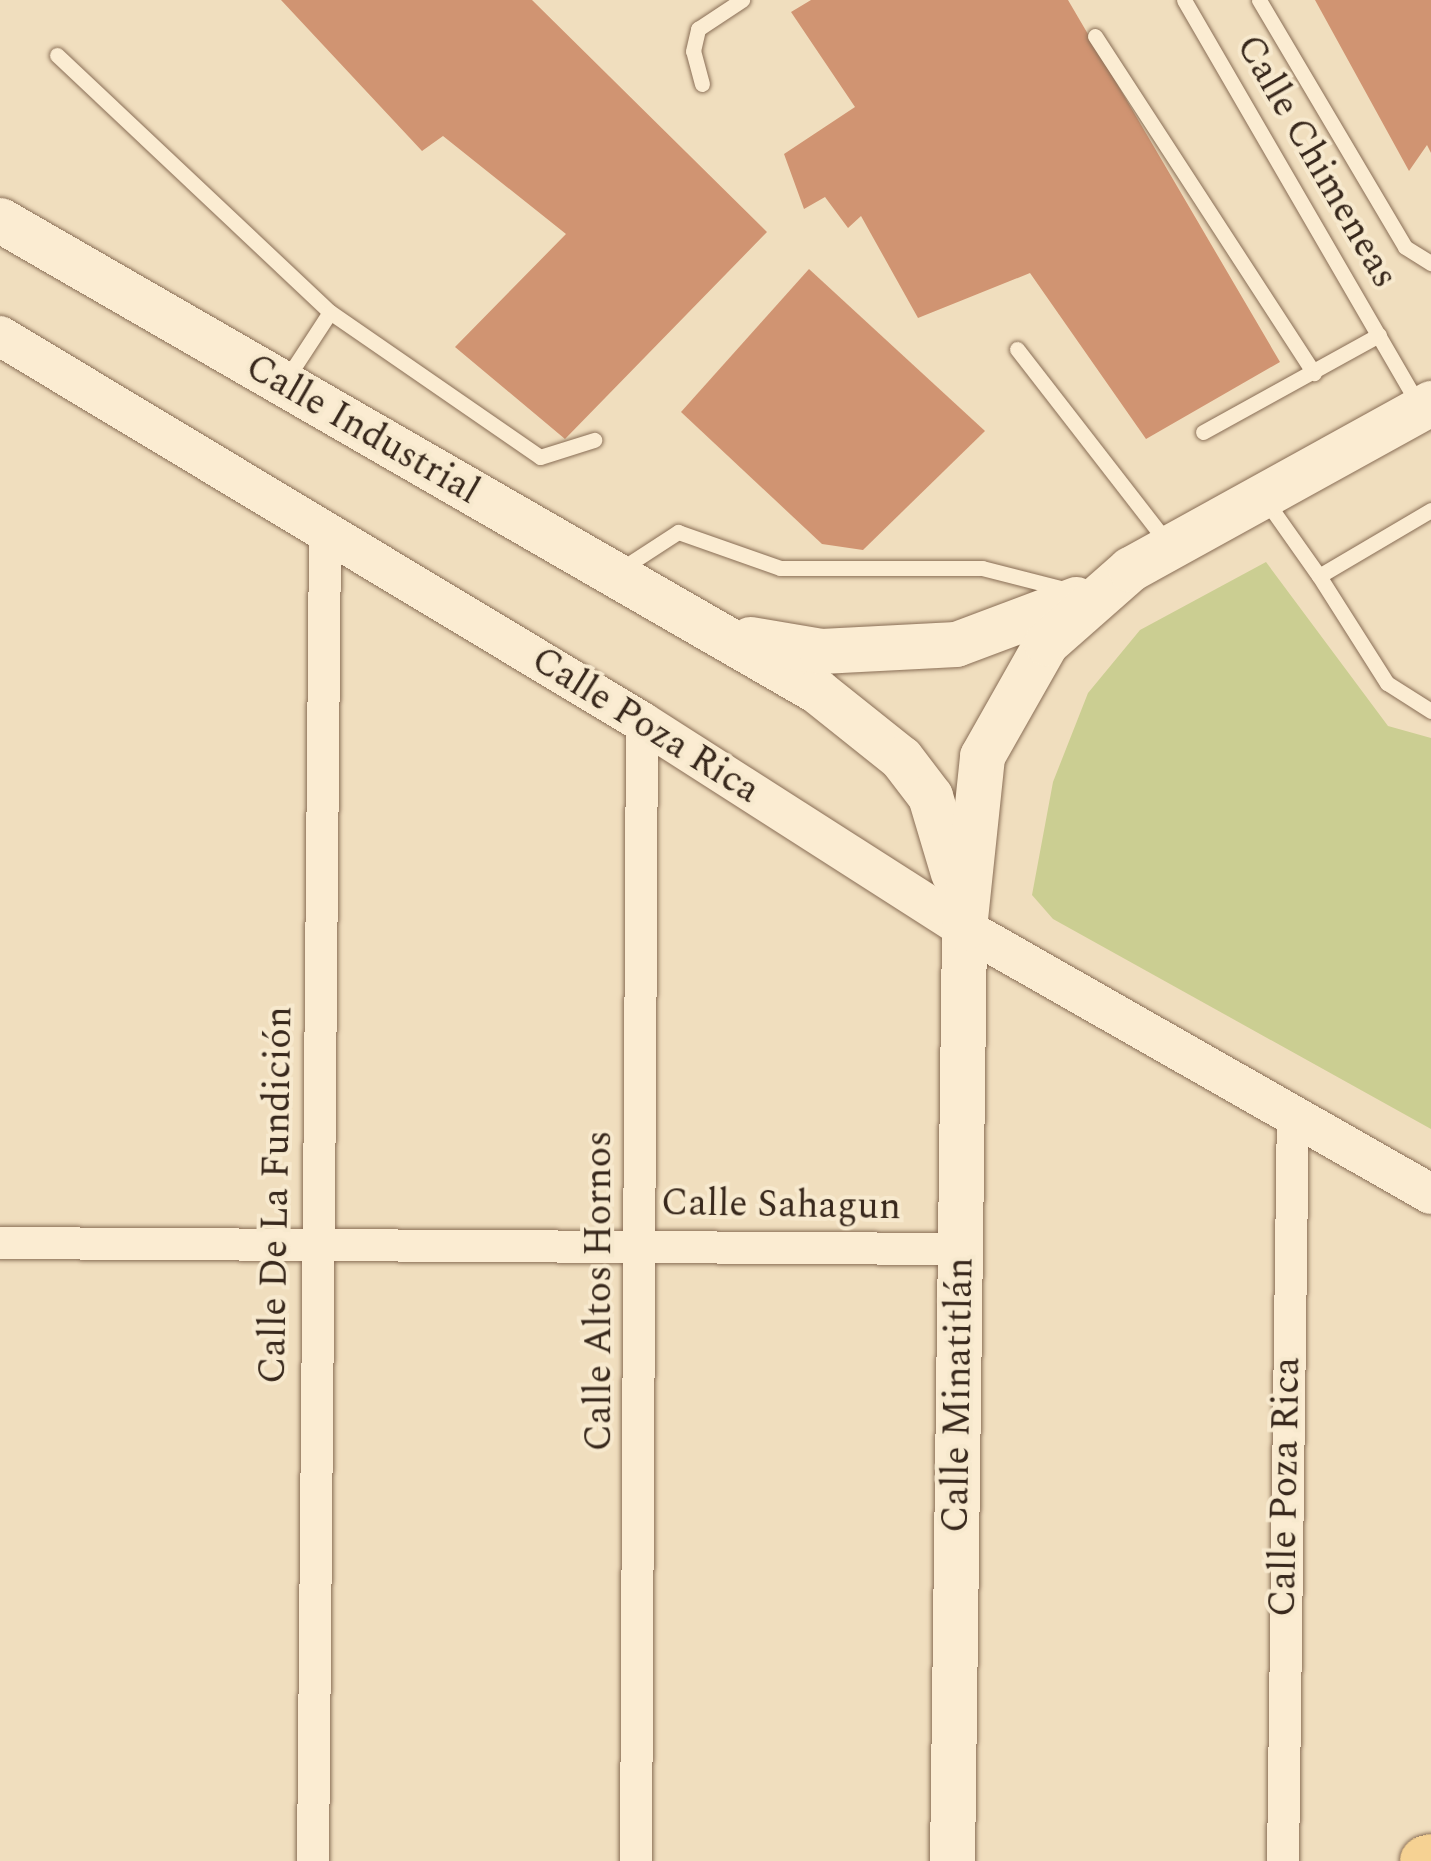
<!DOCTYPE html>
<html>
<head>
<meta charset="utf-8">
<style>
	body { margin:0 }
	#map { position:relative; width:1431px; height:1861px; overflow:hidden; background:#f0debe; font-family:Spectral,serif }
	div>[style] { position:absolute }
	[style*='--x'] { left:calc(var(--x)*1px); top:calc(var(--y)*1px); width:calc(var(--w)*1px); rotate:calc(var(--a)*1deg) }
	.green>* { inset:0; background:#cbce92 }
	.building>* { inset:0; background:#d09472 }
	.roads { filter:drop-shadow(0 0 2px #896e56) drop-shadow(0 0 2px #896e56) }
	.service>* { height:15px; margin:-7.5px; padding:0 7.5px; transform-origin:7.5px; border-radius:7.5px; background:#fbecd2 }
	.minor>* { height:32px; margin:-16px; padding:0 16px; transform-origin:16px; border-radius:16px; background:#fbecd2 }
	.tertiary>* { height:40px; margin:-20px; padding:0 20px; transform-origin:20px; border-radius:20px; background:#fbecd2 }
	.secondary>* { height:45px; margin:-22.5px; padding:0 22.5px; transform-origin:22.5px; border-radius:22.5px; background:#fbecd2 }
	.primary>* { height:50px; margin:-25px; padding:0 25px; transform-origin:25px; border-radius:25px; background:#f6d293 }
	span { translate:-50% -50%; white-space:nowrap; text-align:center; line-height:1.15; -webkit-text-stroke:8px #f7e9ce; paint-order:stroke }
	.street-label { font-size:38px; color:#38281c }
</style>
</head>
<body>
<div id="map">
	<div class="green">
		<i style="clip-path:polygon(1266px 562px,1388px 726px,1431px 738px,1431px 1129px,1053px 919px,1032px 895px,1053px 782px,1088px 693px,1140px 630px)"></i>
	</div>
	<div class="building">
		<i style="clip-path:polygon(281px 0,532px 0,767px 232px,565px 439px,455px 347px,566px 234px,443px 136px,422px 151px)"></i>
		<i style="clip-path:polygon(811px 0,1068px 0,1280px 362px,1146px 439px,1030px 273px,918px 318px,861px 216px,848px 228px,825px 197px,804px 209px,784px 154px,855px 107px,791px 12px)"></i>
		<i style="clip-path:polygon(1315px 0,1431px 0,1431px 153px,1427px 145px,1409px 171px)"></i>
		<i style="clip-path:polygon(809px 269px,985px 431px,863px 550px,822px 544px,681px 412px)"></i>
	</div>
	<div class="roads">
		<div class="service">
			<i style="--x:1184;--y:0;--w:468;--a:59.9"></i>
			<i style="--x:1259;--y:0;--w:287;--a:59.4"></i>
			<i style="--x:1405;--y:247;--w:31;--a:32"></i>
			<i style="--x:1095;--y:36;--w:402;--a:57"></i>
			<i style="--x:57;--y:55;--w:375;--a:43.3"></i>
			<i style="--x:330;--y:312;--w:255;--a:34.6"></i>
			<i style="--x:540;--y:457;--w:57;--a:-17.5"></i>
			<i style="--x:702;--y:84;--w:34;--a:-105"></i>
			<i style="--x:693;--y:51;--w:23;--a:-77"></i>
			<i style="--x:698;--y:29;--w:53;--a:-33.4"></i>
			<i style="--x:1017;--y:349;--w:247;--a:52.2"></i>
			<i style="--x:285;--y:381;--w:82;--a:-56.9"></i>
			<i style="--x:1203;--y:432;--w:201;--a:-28.9"></i>
			<i style="--x:1266;--y:501;--w:92;--a:54.8"></i>
			<i style="--x:1319;--y:576;--w:130;--a:-30.5"></i>
			<i style="--x:618;--y:571;--w:72;--a:-33"></i>
			<i style="--x:678;--y:532;--w:108;--a:19.4"></i>
			<i style="--x:780;--y:568;--w:202;--a:0"></i>
			<i style="--x:982;--y:568;--w:89;--a:14.3"></i>
			<i style="--x:1319;--y:576;--w:127;--a:57.6"></i>
			<i style="--x:1387;--y:683;--w:52;--a:32.5"></i>
		</div>
		<div class="minor">
			<i style="--x:0;--y:1243;--w:961;--a:0.36"></i>
			<i style="--x:313;--y:1861;--w:1331;--a:-89.48"></i>
			<i style="--x:636;--y:1861;--w:1139;--a:-89.7"></i>
			<i style="--x:1283;--y:1861;--w:749;--a:-89.24"></i>
		</div>
		<div class="tertiary">
			<i style="--x:0;--y:336;--w:749;--a:31.02"></i>
			<i style="--x:642;--y:722;--w:382;--a:32.6"></i>
			<i style="--x:964;--y:928;--w:537;--a:29.67"></i>
		</div>
		<div class="secondary">
			<i style="--x:0;--y:220;--w:943;--a:29.96"></i>
			<i style="--x:817;--y:691;--w:107;--a:38.6"></i>
			<i style="--x:901;--y:758;--w:48;--a:52.7"></i>
			<i style="--x:930;--y:796;--w:80;--a:73.4"></i>
			<i style="--x:750;--y:639;--w:72;--a:9.6"></i>
			<i style="--x:821;--y:651;--w:135;--a:-3"></i>
			<i style="--x:956;--y:644;--w:128;--a:-20.6"></i>
			<i style="--x:952;--y:1861;--w:933;--a:-89.26"></i>
			<i style="--x:964;--y:928;--w:173;--a:-84"></i>
			<i style="--x:982;--y:756;--w:130;--a:-60.5"></i>
			<i style="--x:1046;--y:643;--w:112;--a:-41.4"></i>
			<i style="--x:1130;--y:569;--w:344;--a:-28.9"></i>
		</div>
		<div class="primary">
			<i style="--x:1425;--y:1861;--w:6;--a:-18"></i>
		</div>
	</div>
	<div class="street-label">
		<span style="left:1316px;top:162px;rotate:60deg">Calle Chimeneas</span>
		<span style="left:362px;top:430px;rotate:30deg">Calle Industrial</span>
		<span style="left:645px;top:726px;rotate:32deg">Calle Poza Rica</span>
		<span style="left:277px;top:1195px;rotate:-89deg">Calle De La Fundición</span>
		<span style="left:781px;top:1206px;rotate:1deg">Calle Sahagun</span>
		<span style="left:600px;top:1291px;rotate:-90deg">Calle Altos Hornos</span>
		<span style="left:959px;top:1395px;rotate:-89deg">Calle Minatitlán</span>
		<span style="left:1286px;top:1487px;rotate:-89deg">Calle Poza Rica</span>
	</div>
</div>
</body>
</html>
